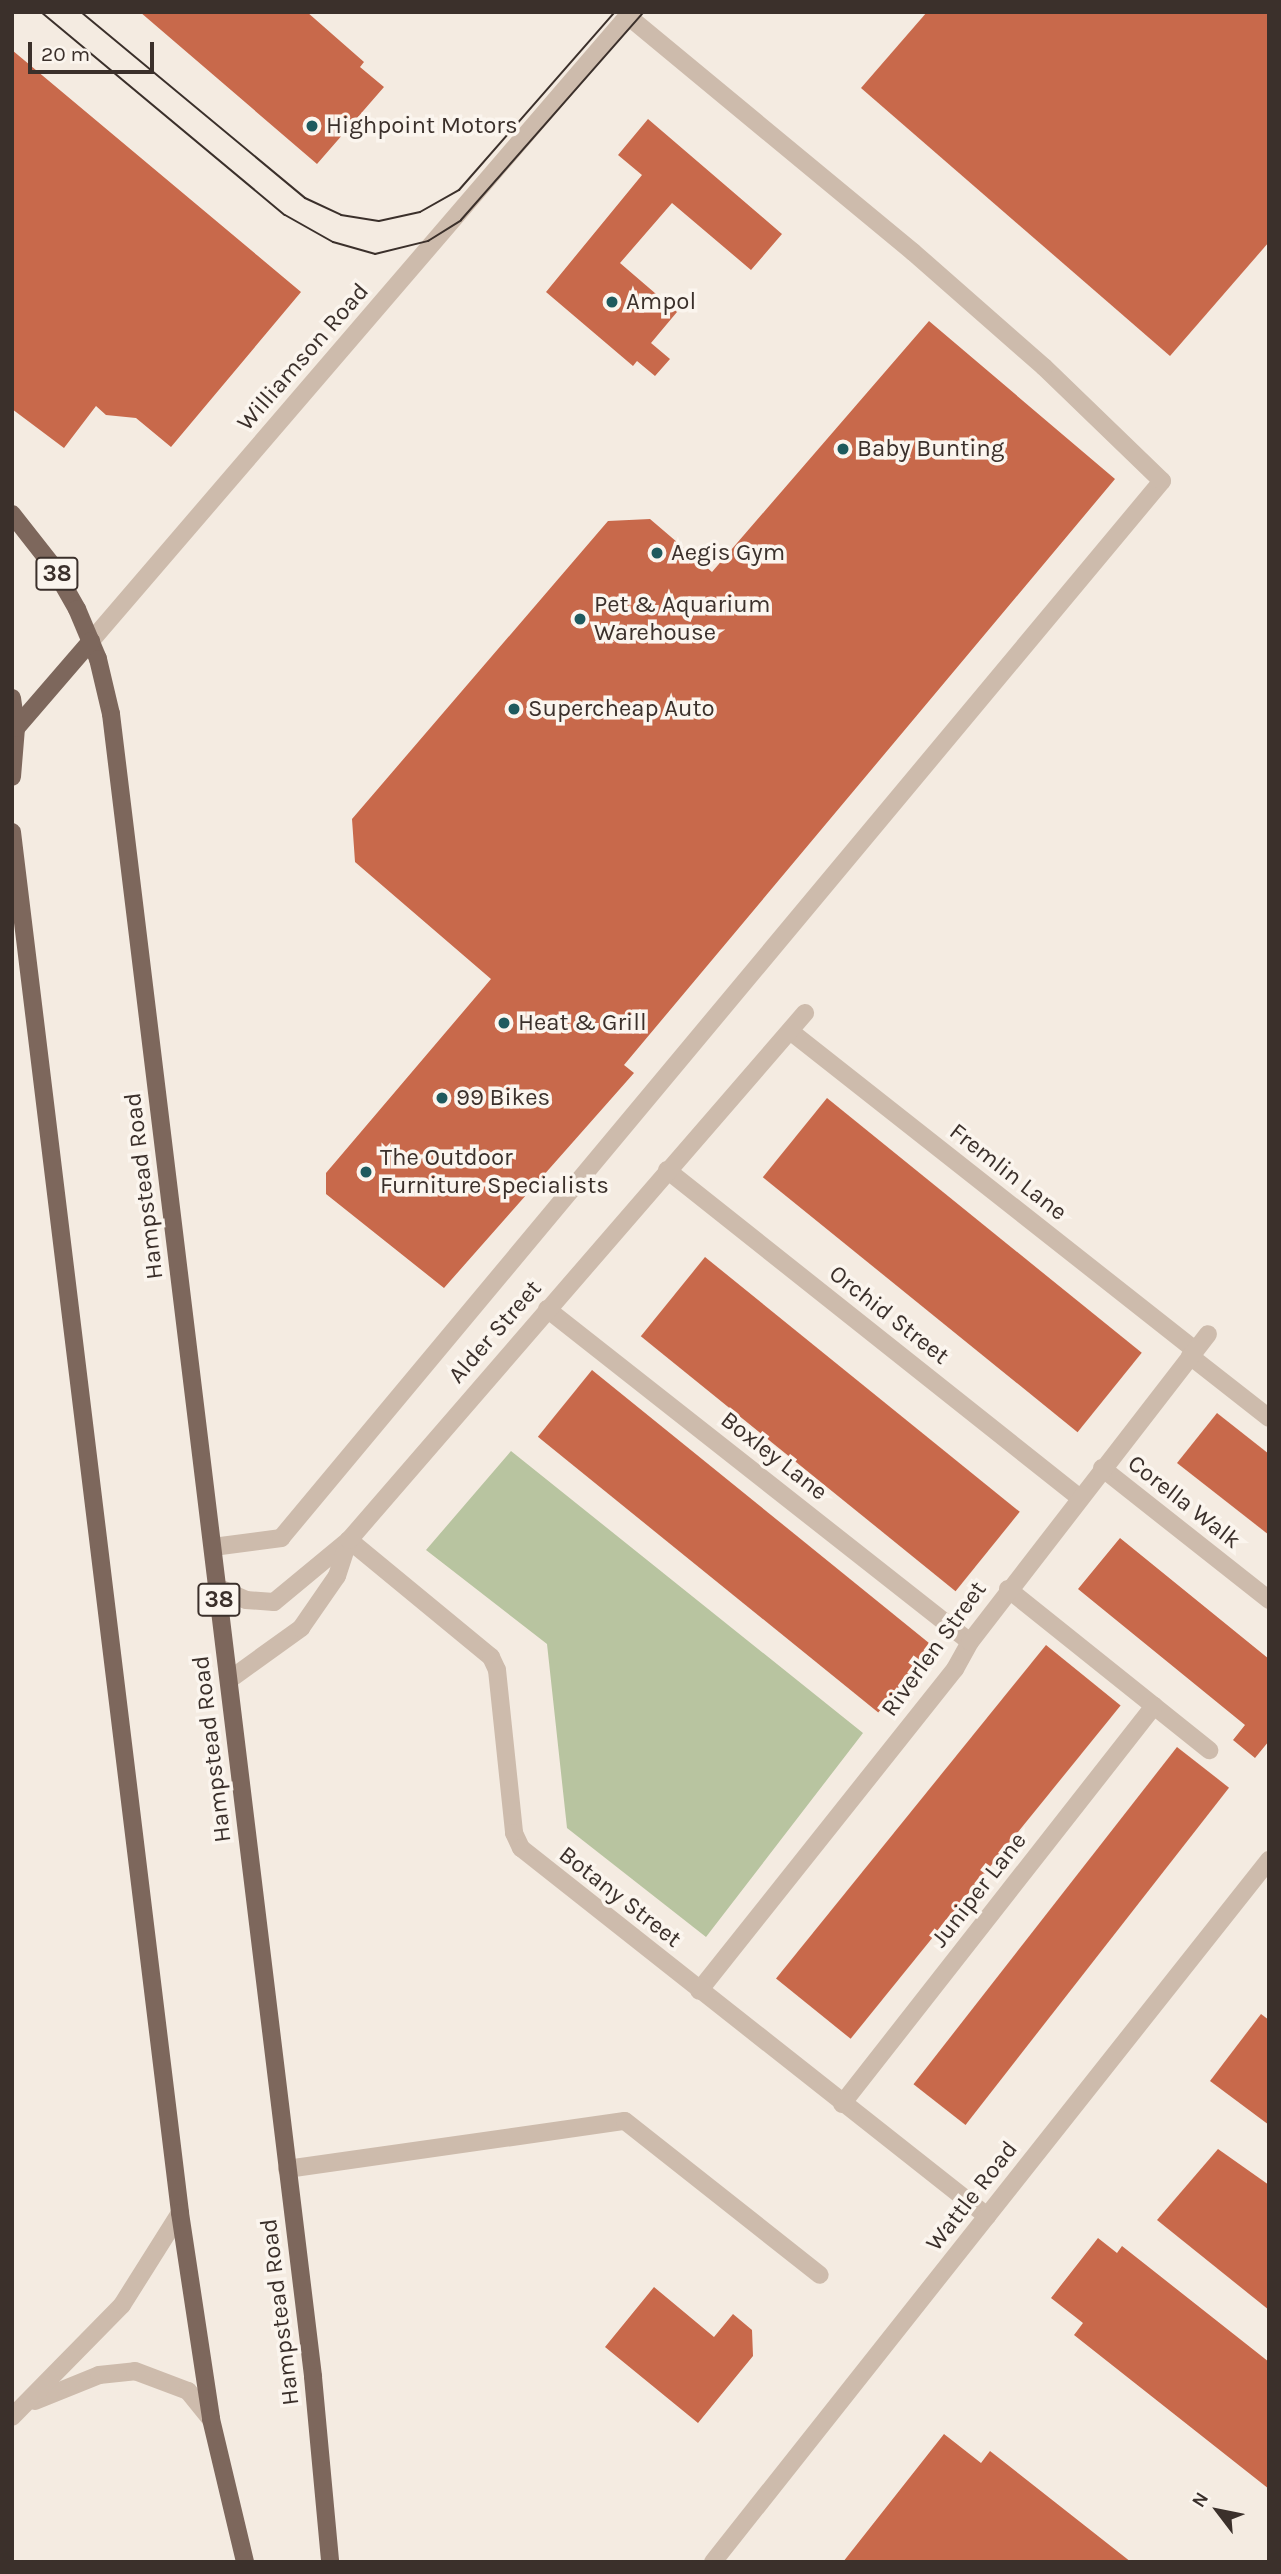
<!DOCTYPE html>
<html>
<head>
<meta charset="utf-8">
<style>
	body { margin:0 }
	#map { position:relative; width:1281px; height:2574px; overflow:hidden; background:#f4ebe1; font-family:Karla,sans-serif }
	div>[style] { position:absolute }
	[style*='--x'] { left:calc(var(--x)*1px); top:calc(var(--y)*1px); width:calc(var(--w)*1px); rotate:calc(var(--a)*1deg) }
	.green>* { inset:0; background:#b8c4a0 }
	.building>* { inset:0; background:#c8694b; transform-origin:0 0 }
	.service>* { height:18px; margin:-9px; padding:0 9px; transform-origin:9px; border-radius:9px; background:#cdbbac }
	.minor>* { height:18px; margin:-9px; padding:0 9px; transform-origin:9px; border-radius:9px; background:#cdbbac }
	.tertiary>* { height:18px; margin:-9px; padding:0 9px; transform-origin:9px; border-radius:9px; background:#cdbbac }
	.primary>* { height:18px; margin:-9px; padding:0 9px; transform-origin:9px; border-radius:9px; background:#7d675c }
	.tram>* { height:2px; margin:-1px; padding:0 1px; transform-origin:1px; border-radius:1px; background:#3b302b }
	.dots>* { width:19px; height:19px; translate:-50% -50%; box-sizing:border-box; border:4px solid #fbf5ee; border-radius:50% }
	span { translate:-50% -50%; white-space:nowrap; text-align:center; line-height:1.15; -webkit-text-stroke:7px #fbf5ee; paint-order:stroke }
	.shield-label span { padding:2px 5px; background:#fbf5ee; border:2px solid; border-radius:5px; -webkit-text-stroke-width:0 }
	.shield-label { font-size:23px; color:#3b302b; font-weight:700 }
	.poi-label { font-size:24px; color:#3b302b }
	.left { translate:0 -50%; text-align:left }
	.street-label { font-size:24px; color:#3b302b }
	.frame { position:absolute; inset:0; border:14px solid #3b302b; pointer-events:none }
	.north { position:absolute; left:1183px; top:2476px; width:70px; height:70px; -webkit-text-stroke:5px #fbf5ee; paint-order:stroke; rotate:302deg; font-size:19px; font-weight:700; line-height:28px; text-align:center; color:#3b302b }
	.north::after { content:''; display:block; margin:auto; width:24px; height:32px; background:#3b302b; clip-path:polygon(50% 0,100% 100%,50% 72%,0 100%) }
	.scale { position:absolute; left:28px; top:42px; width:126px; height:32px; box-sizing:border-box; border:4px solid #3b302b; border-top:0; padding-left:9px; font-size:21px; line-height:24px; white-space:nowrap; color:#3b302b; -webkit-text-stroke:5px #fbf5ee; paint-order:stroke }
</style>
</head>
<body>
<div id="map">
	<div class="green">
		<i style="clip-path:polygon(511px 1451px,863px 1733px,706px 1937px,567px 1828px,547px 1644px,426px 1550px)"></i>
	</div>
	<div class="building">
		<i style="clip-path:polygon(140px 12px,307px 12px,364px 62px,360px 67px,384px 87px,317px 164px)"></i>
		<i style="clip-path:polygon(927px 12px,1269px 12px,1269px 242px,1170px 356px,861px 88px)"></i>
		<i style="clip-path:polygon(12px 50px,301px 292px,171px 447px,136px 418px,106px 415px,96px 406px,64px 448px,12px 409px)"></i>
		<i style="clip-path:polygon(648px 119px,782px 234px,751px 270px,672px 203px,620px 263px,677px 312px,651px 343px,670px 359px,655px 376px,637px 361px,633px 366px,546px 292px,642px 175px,618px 155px)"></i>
		<i style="clip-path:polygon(929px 321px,1115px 479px,624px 1065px,634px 1073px,444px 1288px,326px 1194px,326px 1173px,491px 979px,355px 862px,352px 819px,608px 521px,650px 519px,712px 572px)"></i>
		<i style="left:827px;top:1098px;width:405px;height:102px;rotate:39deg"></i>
		<i style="left:705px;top:1257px;width:405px;height:102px;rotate:39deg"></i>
		<i style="left:592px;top:1370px;width:438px;height:86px;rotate:39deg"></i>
		<i style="clip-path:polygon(1217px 1413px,1269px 1454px,1269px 1535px,1177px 1463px)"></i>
		<i style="clip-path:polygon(1120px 1538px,1269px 1659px,1269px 1741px,1255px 1758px,1233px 1740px,1245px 1725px,1078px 1589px)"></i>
		<i style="left:1046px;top:1645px;width:96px;height:429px;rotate:39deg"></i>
		<i style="left:1177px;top:1747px;width:66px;height:428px;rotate:38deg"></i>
		<i style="clip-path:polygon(1261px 2014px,1269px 2020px,1269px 2125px,1210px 2081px)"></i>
		<i style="clip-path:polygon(1218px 2149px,1269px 2185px,1269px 2310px,1157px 2220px)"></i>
		<i style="clip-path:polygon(1098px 2238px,1117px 2253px,1122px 2246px,1269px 2362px,1269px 2489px,1074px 2335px,1083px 2323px,1051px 2298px)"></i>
		<i style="clip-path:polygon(654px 2287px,714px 2337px,733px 2314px,752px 2330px,753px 2356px,698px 2423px,605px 2347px)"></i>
		<i style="clip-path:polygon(944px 2434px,981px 2463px,990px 2451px,1131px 2562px,843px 2562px)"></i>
	</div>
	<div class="service">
		<i style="--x:790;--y:1031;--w:516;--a:38.23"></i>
		<i style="--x:547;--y:1309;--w:538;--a:38.21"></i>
		<i style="--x:970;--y:1642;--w:31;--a:119"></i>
		<i style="--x:955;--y:1669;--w:411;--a:128.5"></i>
		<i style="--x:1190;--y:1356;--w:100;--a:38.1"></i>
		<i style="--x:1102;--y:1468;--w:213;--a:38.3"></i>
		<i style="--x:213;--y:1547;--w:69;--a:-7.5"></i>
		<i style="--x:281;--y:1538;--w:1376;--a:-50.19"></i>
		<i style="--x:1162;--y:481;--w:164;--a:-136"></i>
		<i style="--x:1044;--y:367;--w:174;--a:-138.7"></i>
		<i style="--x:913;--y:252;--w:370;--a:-140.4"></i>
		<i style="--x:1008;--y:1589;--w:258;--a:38.7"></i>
		<i style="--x:842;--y:2104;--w:506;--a:-51.91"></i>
		<i style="--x:287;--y:2169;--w:341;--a:-8.1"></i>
		<i style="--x:625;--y:2121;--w:248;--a:38.3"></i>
		<i style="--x:35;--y:2401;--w:69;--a:-22.1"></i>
		<i style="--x:99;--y:2375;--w:36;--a:-6"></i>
		<i style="--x:135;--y:2371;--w:57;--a:20.7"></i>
		<i style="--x:188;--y:2391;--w:36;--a:51"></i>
		<i style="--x:12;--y:2417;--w:157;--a:-45.5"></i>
		<i style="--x:122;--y:2305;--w:109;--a:-57.8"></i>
	</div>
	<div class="minor">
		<i style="--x:667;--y:1170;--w:527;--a:38.46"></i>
		<i style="--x:349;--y:1540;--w:184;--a:39.5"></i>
		<i style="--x:491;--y:1657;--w:14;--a:65"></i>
		<i style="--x:497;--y:1670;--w:164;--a:84"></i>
		<i style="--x:514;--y:1833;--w:17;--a:65"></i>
		<i style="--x:521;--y:1848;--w:594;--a:38.3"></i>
		<i style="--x:217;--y:1587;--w:32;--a:24"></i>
		<i style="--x:246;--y:1600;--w:28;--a:4"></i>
		<i style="--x:274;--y:1602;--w:97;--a:-39.6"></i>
		<i style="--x:970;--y:1642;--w:389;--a:-52.3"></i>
		<i style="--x:229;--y:1680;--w:89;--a:-35.8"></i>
		<i style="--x:301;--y:1628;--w:63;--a:-55.3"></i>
		<i style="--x:337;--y:1576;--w:38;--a:-72"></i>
		<i style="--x:349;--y:1540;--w:697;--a:-49.13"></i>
		<i style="--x:713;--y:2562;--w:896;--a:-51.62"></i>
	</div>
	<div class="tertiary">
		<i style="--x:91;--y:641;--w:829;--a:-49.35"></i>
	</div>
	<div class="primary">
		<i style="--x:12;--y:514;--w:65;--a:51.9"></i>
		<i style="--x:52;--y:565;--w:51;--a:60.4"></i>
		<i style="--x:77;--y:609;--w:54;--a:67.2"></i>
		<i style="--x:98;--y:659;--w:57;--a:76.7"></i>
		<i style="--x:111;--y:714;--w:1675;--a:83.07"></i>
		<i style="--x:313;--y:2377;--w:186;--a:84.7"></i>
		<i style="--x:12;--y:698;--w:30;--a:82"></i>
		<i style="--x:16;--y:728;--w:49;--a:94.7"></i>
		<i style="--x:16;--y:728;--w:115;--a:-49.2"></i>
		<i style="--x:12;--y:832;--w:1391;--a:83.06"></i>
		<i style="--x:180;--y:2213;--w:208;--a:81.4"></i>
		<i style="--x:211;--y:2419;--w:147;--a:76.6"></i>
	</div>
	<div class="tram">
		<i style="--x:41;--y:12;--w:317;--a:39.8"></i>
		<i style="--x:285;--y:215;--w:55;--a:29.4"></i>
		<i style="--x:333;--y:242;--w:44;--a:15.9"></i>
		<i style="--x:375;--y:254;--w:55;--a:-13.8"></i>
		<i style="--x:428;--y:241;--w:39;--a:-32"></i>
		<i style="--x:461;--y:220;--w:277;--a:-48.7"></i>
		<i style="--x:81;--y:12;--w:291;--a:39.7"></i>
		<i style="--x:305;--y:198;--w:40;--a:25"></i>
		<i style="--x:341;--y:215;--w:38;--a:9"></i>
		<i style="--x:379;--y:221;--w:42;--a:-12.4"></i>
		<i style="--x:420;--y:212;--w:45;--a:-29.4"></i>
		<i style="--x:459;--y:190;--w:237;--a:-48.8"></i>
	</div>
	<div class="dots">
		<i style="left:312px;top:126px;background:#1f5a5e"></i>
		<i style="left:612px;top:302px;background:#1f5a5e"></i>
		<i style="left:843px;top:449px;background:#1f5a5e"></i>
		<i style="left:657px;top:553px;background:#1f5a5e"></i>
		<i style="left:580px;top:619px;background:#1f5a5e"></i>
		<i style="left:514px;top:709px;background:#1f5a5e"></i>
		<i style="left:504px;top:1023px;background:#1f5a5e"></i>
		<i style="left:442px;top:1098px;background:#1f5a5e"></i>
		<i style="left:366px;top:1172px;background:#1f5a5e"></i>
	</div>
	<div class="shield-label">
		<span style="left:57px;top:574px">38</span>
		<span style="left:219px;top:1600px">38</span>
	</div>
	<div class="poi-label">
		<span class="left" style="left:326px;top:126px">Highpoint Motors</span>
		<span class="left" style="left:626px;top:302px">Ampol</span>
		<span class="left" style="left:857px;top:449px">Baby Bunting</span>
		<span class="left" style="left:671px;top:553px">Aegis Gym</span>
		<span class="left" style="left:594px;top:619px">Pet &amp; Aquarium<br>Warehouse</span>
		<span class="left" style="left:528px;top:709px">Supercheap Auto</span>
		<span class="left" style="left:518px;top:1023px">Heat &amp; Grill</span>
		<span class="left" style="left:456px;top:1098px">99 Bikes</span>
		<span class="left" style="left:380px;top:1172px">The Outdoor<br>Furniture Specialists</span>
	</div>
	<div class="street-label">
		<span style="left:303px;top:357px;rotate:-49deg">Williamson Road</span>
		<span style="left:1008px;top:1172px;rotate:38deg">Fremlin Lane</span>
		<span style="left:144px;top:1186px;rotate:-97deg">Hampstead Road</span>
		<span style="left:889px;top:1315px;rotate:38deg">Orchid Street</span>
		<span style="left:495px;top:1332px;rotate:-49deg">Alder Street</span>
		<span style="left:774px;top:1456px;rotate:38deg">Boxley Lane</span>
		<span style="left:1184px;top:1502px;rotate:38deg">Corella Walk</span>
		<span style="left:934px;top:1649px;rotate:-54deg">Riverlen Street</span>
		<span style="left:212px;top:1749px;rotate:-97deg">Hampstead Road</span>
		<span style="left:979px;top:1890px;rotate:-52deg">Juniper Lane</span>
		<span style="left:620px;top:1897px;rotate:38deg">Botany Street</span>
		<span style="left:972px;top:2196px;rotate:-52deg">Wattle Road</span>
		<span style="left:280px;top:2312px;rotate:-97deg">Hampstead Road</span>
	</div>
	<div class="frame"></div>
	<div class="north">N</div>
	<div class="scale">20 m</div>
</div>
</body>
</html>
